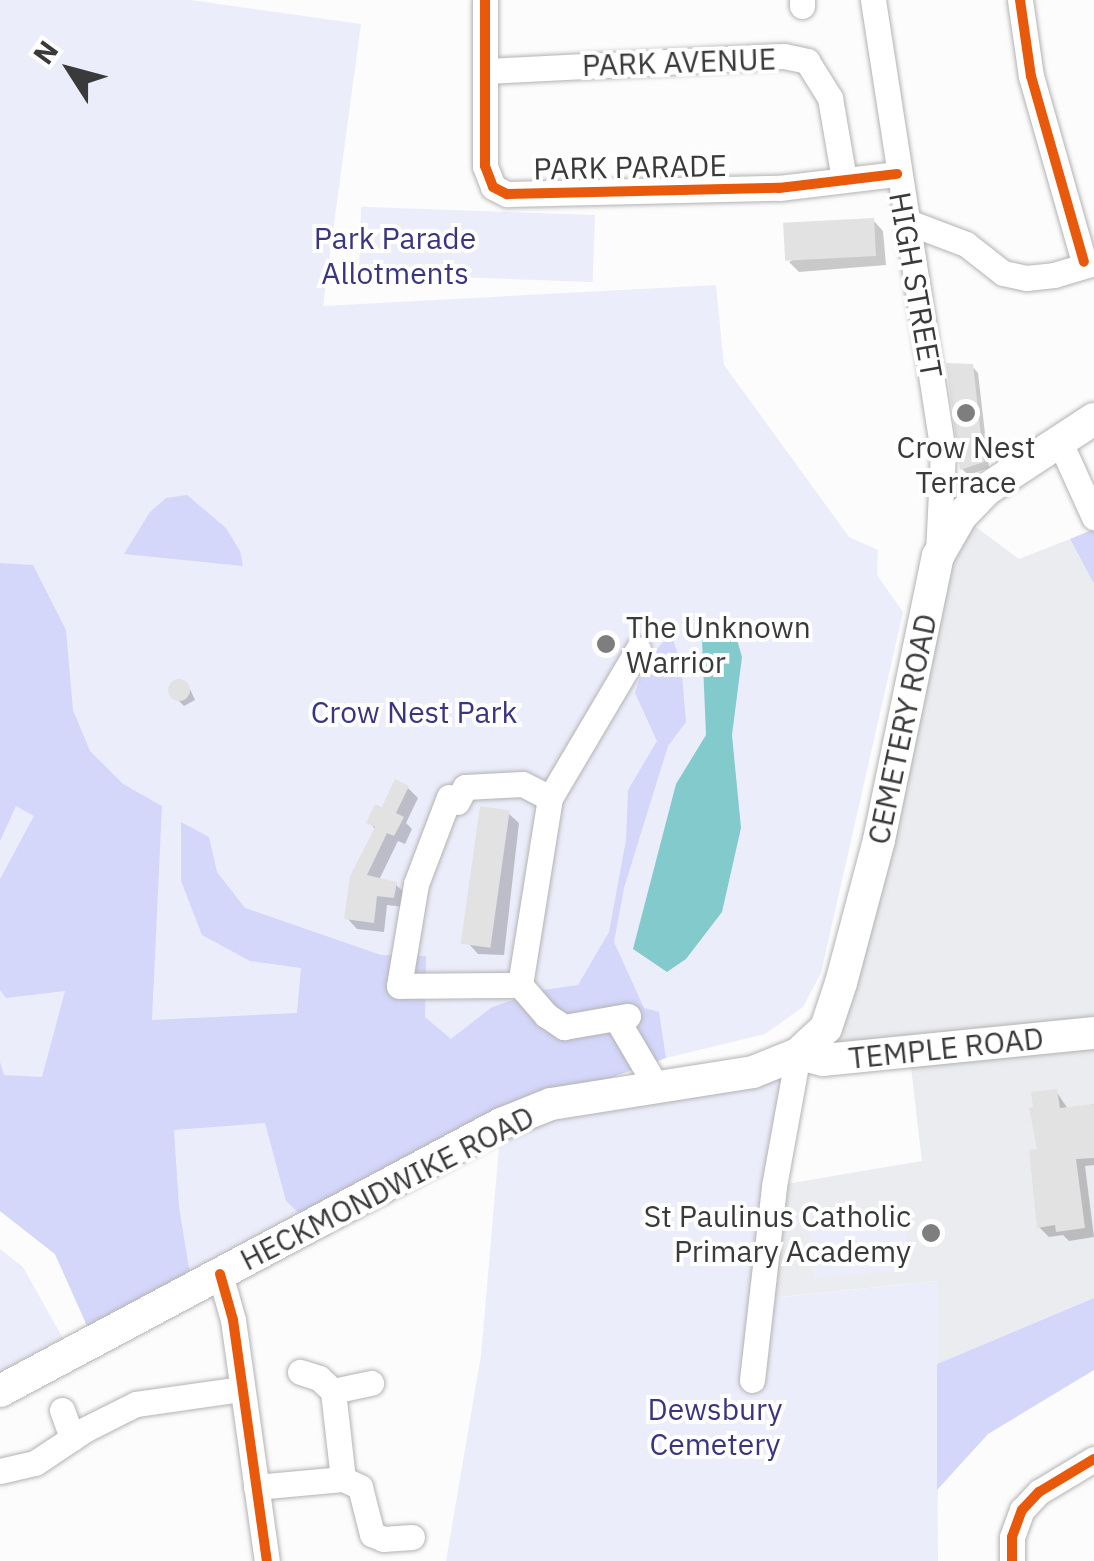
<!DOCTYPE html>
<html>
<head>
<meta charset="utf-8">
<style>
	body { margin:0 }
	#map { position:relative; width:1094px; height:1561px; overflow:hidden; background:#fcfcfc; font-family:"IBM Plex Sans",sans-serif }
	div>[style] { position:absolute }
	[style*='--x'] { left:calc(var(--x)*1px); top:calc(var(--y)*1px); width:calc(var(--w)*1px); rotate:calc(var(--a)*1deg) }
	.built>* { inset:0; background:#ebecef }
	.green>* { inset:0; background:#ecedfb; transform-origin:0 0 }
	.forest>* { inset:0; background:#d4d6fa }
	.water>* { inset:0; background:#83cacd }
	.shadow>* { inset:0; background:#0003 }
	.building>* { inset:0; background:#e2e2e2; transform-origin:0 0 }
	.round { border-radius:50% }
	.roads { filter:drop-shadow(0 0 2px #b3b3b3) drop-shadow(0 0 2px #b3b3b3) }
	.minor>* { height:25px; margin:-12.5px; padding:0 12.5px; transform-origin:12.5px; border-radius:12.5px; background:#fff }
	.major>* { height:32px; margin:-16px; padding:0 16px; transform-origin:16px; border-radius:16px; background:#fff }
	.cycleway>* { height:10px; margin:-5px; padding:0 5px; transform-origin:5px; border-radius:5px; background:#e8590c }
	.dots>* { width:28px; height:28px; translate:-50% -50%; box-sizing:border-box; border:5px solid #fff; border-radius:50% }
	span { translate:-50% -50%; white-space:nowrap; text-align:center; line-height:1.15; -webkit-text-stroke:8px #fff; paint-order:stroke }
	.street-label { font-size:30px; color:#3a3a3a }
	.park-label { font-size:30px; color:#3a3581 }
	.poi-label { font-size:30px; color:#3a3a3a }
	.left { translate:0 -50%; text-align:left }
	.right { translate:-100% -50%; text-align:right }
	.north { position:absolute; left:20px; top:20px; width:100px; height:100px; -webkit-text-stroke:8px #fff; paint-order:stroke; rotate:306deg; font-size:28px; font-weight:700; line-height:40px; text-align:center; color:#3a3a3a }
	.north::after { content:''; display:block; margin:auto; width:35px; height:45px; background:#3a3a3a; clip-path:polygon(50% 0,100% 100%,50% 72%,0 100%) }
</style>
</head>
<body>
<div id="map">
	<div class="built">
		<i style="clip-path:polygon(961px 516px,1019px 559px,1070px 539px,1094px 584px,1094px 1298px,937px 1364px,936px 1281px,760px 1299px,774px 1186px,922px 1161px,909px 1051px,823px 1060px,826px 1028px)"></i>
	</div>
	<div class="green">
		<i style="clip-path:polygon(0 0,190px 0,361px 24px,323px 306px,716px 285px,724px 365px,849px 537px,878px 550px,877px 575px,903px 612px,821px 973px,803px 1007px,765px 1034px,666px 1058px,475px 1126px,88px 1328px,55px 1254px,0 1211px)"></i>
		<i style="left:595px;top:215px;width:67px;height:234px;rotate:92deg"></i>
		<i style="clip-path:polygon(798px 1054px,761px 1299px,937px 1281px,938px 1561px,446px 1561px,481px 1355px,501px 1124px)"></i>
		<i style="left:904px;top:1206px;width:64px;height:96px;rotate:85deg"></i>
		<i style="clip-path:polygon(0 1249px,23px 1267px,65px 1342px,0 1386px)"></i>
	</div>
	<div class="forest">
		<i style="clip-path:polygon(187px 495px,226px 528px,240px 551px,243px 566px,124px 554px,150px 512px,166px 498px)"></i>
		<i style="clip-path:polygon(1094px 529px,1094px 584px,1070px 539px)"></i>
		<i style="clip-path:polygon(0 563px,33px 565px,66px 630px,73px 710px,90px 751px,123px 784px,162px 806px,152px 1020px,297px 1013px,301px 968px,250px 961px,202px 935px,181px 881px,181px 822px,209px 837px,217px 872px,245px 908px,381px 955px,426px 956px,425px 1017px,451px 1039px,492px 1007px,543px 990px,578px 985px,609px 932px,626px 840px,628px 790px,657px 741px,635px 693px,645px 661px,671px 634px,681px 663px,686px 722px,668px 746px,624px 888px,614px 942px,644px 1008px,659px 1012px,666px 1058px,475px 1126px,300px 1214px,286px 1201px,265px 1123px,174px 1130px,179px 1207px,190px 1274px,88px 1328px,55px 1254px,0 1211px,0 1062px,4px 1075px,42px 1077px,65px 991px,6px 998px,0 990px,0 879px,34px 816px,16px 806px,0 841px)"></i>
		<i style="clip-path:polygon(1094px 1298px,1094px 1370px,988px 1434px,937px 1490px,937px 1364px)"></i>
	</div>
	<div class="water">
		<i style="clip-path:polygon(711px 625px,736px 636px,742px 657px,732px 735px,741px 828px,722px 912px,686px 959px,667px 972px,633px 949px,676px 784px,706px 735px,702px 640px)"></i>
	</div>
	<div class="shadow">
		<i style="clip-path:polygon(873px 220px,883px 231px,886px 265px,799px 272px,789px 262px)"></i>
		<i style="clip-path:polygon(972px 366px,978px 373px,989px 468px,968px 475px,962px 469px,962px 449px)"></i>
		<i style="clip-path:polygon(177px 681px,190px 689px,195px 700px,184px 706px,171px 693px)"></i>
		<i style="clip-path:polygon(408px 788px,418px 798px,406px 823px,412px 829px,405px 844px,398px 841px,379px 880px,395px 884px,406px 894px,404px 907px,387px 905px,384px 932px,357px 929px,347px 918px,376px 830px,369px 822px)"></i>
		<i style="clip-path:polygon(508px 813px,519px 823px,504px 955px,478px 954px,468px 943px)"></i>
		<i style="clip-path:polygon(1056px 1091px,1068px 1109px,1094px 1104px,1094px 1165px,1085px 1166px,1094px 1237px,1069px 1241px,1063px 1235px,1049px 1237px,1039px 1227px,1040px 1151px)"></i>
	</div>
	<div class="building">
		<i style="left:874px;top:218px;width:38px;height:91px;rotate:87deg"></i>
		<i style="clip-path:polygon(946px 363px,973px 364px,984px 462px,960px 470px)"></i>
		<i class="round" style="left:168px;top:679px;width:22px;height:22px"></i>
		<i style="clip-path:polygon(395px 779px,409px 786px,396px 813px,404px 817px,394px 836px,387px 833px,367px 875px,397px 882px,394px 898px,377px 896px,374px 923px,344px 919px,350px 876px,375px 827px,366px 823px,375px 804px,382px 807px)"></i>
		<i style="left:480px;top:806px;width:30px;height:139px;rotate:8deg"></i>
		<i style="clip-path:polygon(1057px 1089px,1060px 1108px,1094px 1104px,1094px 1158px,1076px 1159px,1085px 1228px,1056px 1232px,1055px 1225px,1037px 1228px,1029px 1150px,1037px 1149px,1029px 1108px,1033px 1107px,1031px 1092px)"></i>
	</div>
	<div class="roads">
		<div class="minor">
			<i style="--x:485;--y:0;--w:166;--a:90"></i>
			<i style="--x:485;--y:166;--w:22;--a:69"></i>
			<i style="--x:493;--y:187;--w:16;--a:27"></i>
			<i style="--x:507;--y:194;--w:272;--a:-1.3"></i>
			<i style="--x:779;--y:188;--w:119;--a:-6.8"></i>
			<i style="--x:802;--y:0;--w:6;--a:90"></i>
			<i style="--x:873;--y:0;--w:456;--a:81.2"></i>
			<i style="--x:943;--y:451;--w:103;--a:92.8"></i>
			<i style="--x:1020;--y:0;--w:77;--a:81.8"></i>
			<i style="--x:1031;--y:76;--w:193;--a:74.1"></i>
			<i style="--x:486;--y:71;--w:298;--a:-2.9"></i>
			<i style="--x:784;--y:56;--w:24;--a:12"></i>
			<i style="--x:807;--y:61;--w:44;--a:58.1"></i>
			<i style="--x:830;--y:98;--w:82;--a:80.2"></i>
			<i style="--x:908;--y:222;--w:62;--a:20.8"></i>
			<i style="--x:966;--y:244;--w:47;--a:38.1"></i>
			<i style="--x:1003;--y:273;--w:24;--a:12"></i>
			<i style="--x:1026;--y:278;--w:28;--a:-6"></i>
			<i style="--x:1054;--y:275;--w:42;--a:-16.7"></i>
			<i style="--x:1059;--y:440;--w:85;--a:65.6"></i>
			<i style="--x:449;--y:797;--w:93;--a:110.8"></i>
			<i style="--x:416;--y:884;--w:103;--a:99.5"></i>
			<i style="--x:399;--y:986;--w:121;--a:-0.5"></i>
			<i style="--x:520;--y:985;--w:189;--a:-80.9"></i>
			<i style="--x:550;--y:798;--w:31;--a:-153"></i>
			<i style="--x:522;--y:784;--w:57;--a:177"></i>
			<i style="--x:465;--y:787;--w:17;--a:118"></i>
			<i style="--x:550;--y:798;--w:173;--a:-59.4"></i>
			<i style="--x:520;--y:985;--w:40;--a:49"></i>
			<i style="--x:546;--y:1015;--w:22;--a:34"></i>
			<i style="--x:564;--y:1027;--w:65;--a:-9.8"></i>
			<i style="--x:616;--y:1018;--w:79;--a:59.5"></i>
			<i style="--x:220;--y:1274;--w:48;--a:74.2"></i>
			<i style="--x:233;--y:1320;--w:243;--a:82"></i>
			<i style="--x:752;--y:1380;--w:195;--a:-83.5"></i>
			<i style="--x:774;--y:1186;--w:134;--a:-79.7"></i>
			<i style="--x:333;--y:1391;--w:39;--a:-12"></i>
			<i style="--x:62;--y:1410;--w:30;--a:70"></i>
			<i style="--x:0;--y:1471;--w:36;--a:-13"></i>
			<i style="--x:35;--y:1463;--w:61;--a:-33.7"></i>
			<i style="--x:86;--y:1429;--w:56;--a:-26.6"></i>
			<i style="--x:136;--y:1404;--w:107;--a:-8.1"></i>
			<i style="--x:343;--y:1479;--w:19;--a:25"></i>
			<i style="--x:360;--y:1487;--w:49;--a:75.7"></i>
			<i style="--x:372;--y:1534;--w:12;--a:24"></i>
			<i style="--x:383;--y:1539;--w:29;--a:-4"></i>
			<i style="--x:256;--y:1487;--w:87;--a:-5.3"></i>
			<i style="--x:343;--y:1479;--w:89;--a:-96.5"></i>
			<i style="--x:333;--y:1391;--w:19;--a:-137"></i>
			<i style="--x:319;--y:1378;--w:20;--a:-162"></i>
			<i style="--x:1012;--y:1561;--w:24;--a:-90"></i>
			<i style="--x:1012;--y:1537;--w:29;--a:-70"></i>
			<i style="--x:1022;--y:1510;--w:25;--a:-47"></i>
			<i style="--x:1039;--y:1492;--w:64;--a:-31"></i>
		</div>
		<div class="major">
			<i style="--x:798;--y:1054;--w:26;--a:13"></i>
			<i style="--x:823;--y:1060;--w:272;--a:-5.7"></i>
			<i style="--x:0;--y:1391;--w:568;--a:-28.05"></i>
			<i style="--x:501;--y:1124;--w:54;--a:-21.8"></i>
			<i style="--x:551;--y:1104;--w:205;--a:-9"></i>
			<i style="--x:753;--y:1072;--w:48;--a:-21.8"></i>
			<i style="--x:798;--y:1054;--w:38;--a:-43"></i>
			<i style="--x:826;--y:1028;--w:47;--a:-71.6"></i>
			<i style="--x:841;--y:983;--w:148;--a:-75.1"></i>
			<i style="--x:879;--y:840;--w:290;--a:-78.3"></i>
			<i style="--x:938;--y:556;--w:46;--a:-60.1"></i>
			<i style="--x:961;--y:516;--w:37;--a:-46"></i>
			<i style="--x:987;--y:489;--w:128;--a:-33.2"></i>
		</div>
	</div>
	<div class="cycleway">
		<i style="--x:485;--y:0;--w:166;--a:90"></i>
		<i style="--x:485;--y:166;--w:22;--a:69"></i>
		<i style="--x:493;--y:187;--w:16;--a:27"></i>
		<i style="--x:507;--y:194;--w:272;--a:-1.3"></i>
		<i style="--x:779;--y:188;--w:119;--a:-6.8"></i>
		<i style="--x:1020;--y:0;--w:77;--a:81.8"></i>
		<i style="--x:1031;--y:76;--w:193;--a:74.1"></i>
		<i style="--x:220;--y:1274;--w:48;--a:74.2"></i>
		<i style="--x:233;--y:1320;--w:243;--a:82"></i>
		<i style="--x:1012;--y:1561;--w:24;--a:-90"></i>
		<i style="--x:1012;--y:1537;--w:29;--a:-70"></i>
		<i style="--x:1022;--y:1510;--w:25;--a:-47"></i>
		<i style="--x:1039;--y:1492;--w:64;--a:-31"></i>
	</div>
	<div class="dots">
		<i style="left:966px;top:413px;background:#7e7e7e"></i>
		<i style="left:606px;top:644px;background:#7e7e7e"></i>
		<i style="left:931px;top:1233px;background:#7e7e7e"></i>
	</div>
	<div class="street-label">
		<span style="left:679px;top:62px;rotate:-2deg">PARK AVENUE</span>
		<span style="left:630px;top:167px;rotate:-1deg">PARK PARADE</span>
		<span style="left:916px;top:285px;rotate:80deg">HIGH STREET</span>
		<span style="left:902px;top:729px;rotate:-78deg">CEMETERY ROAD</span>
		<span style="left:946px;top:1048px;rotate:-6deg">TEMPLE ROAD</span>
		<span style="left:387px;top:1188px;rotate:-27deg">HECKMONDWIKE ROAD</span>
	</div>
	<div class="park-label">
		<span style="left:395px;top:255px">Park Parade<br>Allotments</span>
		<span style="left:414px;top:712px">Crow Nest Park</span>
		<span style="left:715px;top:1426px">Dewsbury<br>Cemetery</span>
	</div>
	<div class="poi-label">
		<span style="left:966px;top:464px">Crow Nest<br>Terrace</span>
		<span class="left" style="left:626px;top:644px">The Unknown<br>Warrior</span>
		<span class="right" style="left:911px;top:1233px">St Paulinus Catholic<br>Primary Academy</span>
	</div>
	<div class="north">N</div>
</div>
</body>
</html>
